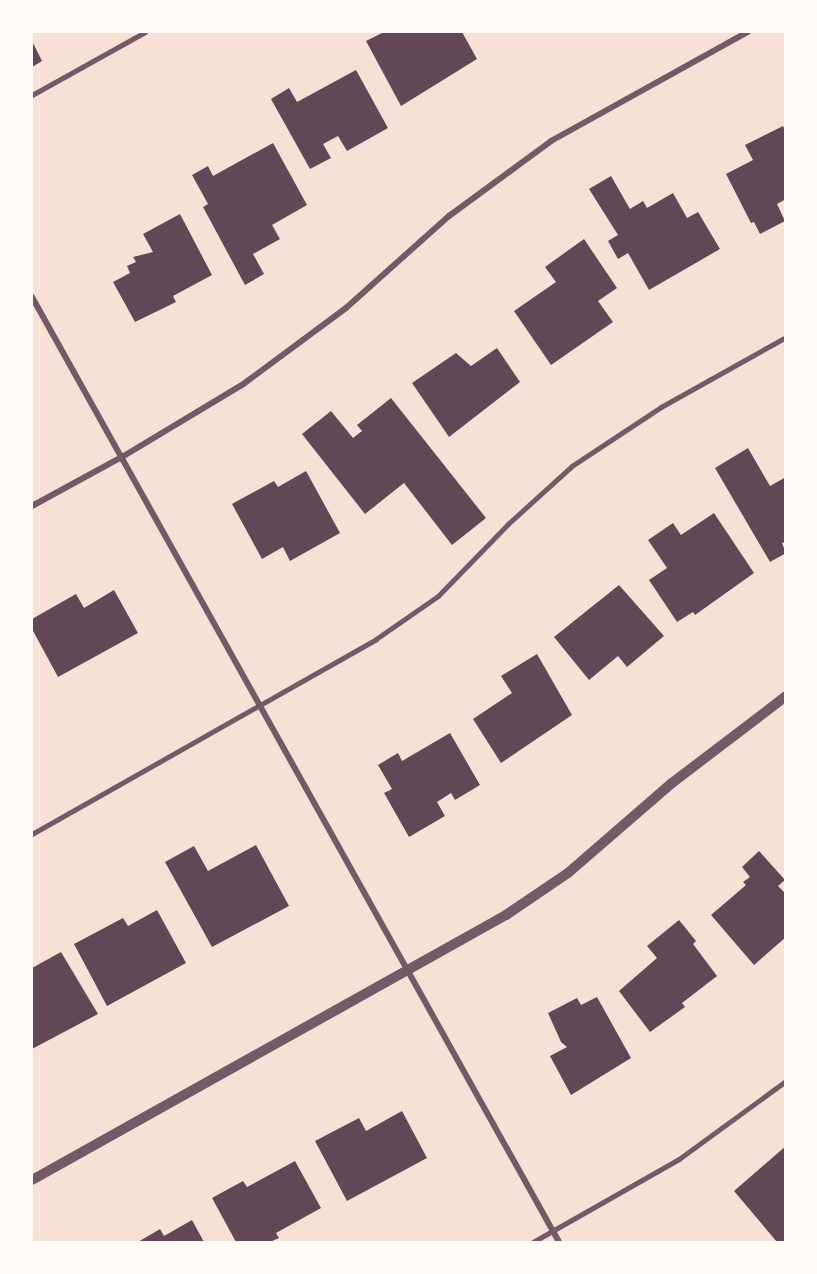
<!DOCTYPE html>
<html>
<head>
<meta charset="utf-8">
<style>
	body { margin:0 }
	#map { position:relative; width:817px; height:1274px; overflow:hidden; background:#f7e1d7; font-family:Karla,sans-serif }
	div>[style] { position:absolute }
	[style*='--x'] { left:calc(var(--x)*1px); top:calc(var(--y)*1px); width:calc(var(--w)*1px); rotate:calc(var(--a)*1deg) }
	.building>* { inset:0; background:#644757 }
	.service>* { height:4.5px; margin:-2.25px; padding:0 2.25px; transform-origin:2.25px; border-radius:2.25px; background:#755966 }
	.minor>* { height:6px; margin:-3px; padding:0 3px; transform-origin:3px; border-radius:3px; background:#755966 }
	.tertiary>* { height:10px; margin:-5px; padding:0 5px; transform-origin:5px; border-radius:5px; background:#755966 }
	span { translate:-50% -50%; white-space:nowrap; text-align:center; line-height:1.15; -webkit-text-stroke:5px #fffaf5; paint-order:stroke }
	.frame { position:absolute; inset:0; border:33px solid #fffaf5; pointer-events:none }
</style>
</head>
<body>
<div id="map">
	<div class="building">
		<i style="clip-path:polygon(384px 32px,462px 32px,477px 59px,401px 106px,366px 41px)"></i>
		<i style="clip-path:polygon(32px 41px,42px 61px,32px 67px)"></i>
		<i style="clip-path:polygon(356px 70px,388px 128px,347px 151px,338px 136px,323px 144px,331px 158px,310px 169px,271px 99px,289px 88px,297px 102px)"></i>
		<i style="clip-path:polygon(783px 126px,786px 132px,786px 199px,777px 204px,785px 221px,760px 234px,754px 222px,751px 223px,726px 174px,753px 160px,745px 145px)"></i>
		<i style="clip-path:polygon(273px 143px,307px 205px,272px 225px,280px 239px,253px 254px,264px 274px,245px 285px,203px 207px,208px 204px,192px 175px,208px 166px,213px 176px)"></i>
		<i style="clip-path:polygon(611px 176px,630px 209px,643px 201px,647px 208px,673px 193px,687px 218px,698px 212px,720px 249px,649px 290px,628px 253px,618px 259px,608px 241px,618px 235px,589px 189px)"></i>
		<i style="clip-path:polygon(180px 214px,212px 275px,173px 296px,176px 302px,135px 322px,113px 282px,130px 273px,127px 266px,136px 262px,133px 257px,153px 252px,143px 234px)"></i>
		<i style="clip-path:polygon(584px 239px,617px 288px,598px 301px,613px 322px,551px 365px,514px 311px,556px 282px,545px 267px)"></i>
		<i style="clip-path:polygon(497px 348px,520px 382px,449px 437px,412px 383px,456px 353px,471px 366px)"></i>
		<i style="clip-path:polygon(391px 398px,486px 518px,452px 545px,404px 483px,365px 514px,302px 434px,331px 411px,353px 438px,362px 431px,357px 425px)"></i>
		<i style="clip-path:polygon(748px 448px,770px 486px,786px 477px,786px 542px,782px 543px,786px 553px,770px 562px,715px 468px)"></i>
		<i style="clip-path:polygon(306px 471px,340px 533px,290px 561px,283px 547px,262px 559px,232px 504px,274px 481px,278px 487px)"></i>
		<i style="clip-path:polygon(714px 513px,754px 573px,695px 615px,693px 612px,677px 622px,649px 580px,667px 568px,648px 540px,673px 523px,681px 535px)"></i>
		<i style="clip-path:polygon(619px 585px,664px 636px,627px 667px,618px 656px,589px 680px,554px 637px)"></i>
		<i style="clip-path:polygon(114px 590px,138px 633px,58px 677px,32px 629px,32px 619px,76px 594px,84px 608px)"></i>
		<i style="clip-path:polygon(537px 654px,572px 715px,501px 763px,473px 719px,512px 693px,501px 676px)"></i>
		<i style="clip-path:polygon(450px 733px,480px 785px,455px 800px,451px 793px,437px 802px,445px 816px,409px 837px,384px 793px,392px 789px,378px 765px,398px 753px,402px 761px)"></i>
		<i style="clip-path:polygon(256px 845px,289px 906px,212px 947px,165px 862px,194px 846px,208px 871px)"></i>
		<i style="clip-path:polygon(759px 851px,785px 880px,778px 886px,786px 894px,786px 937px,754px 965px,711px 915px,746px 885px,743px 882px,750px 877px,742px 867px)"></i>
		<i style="clip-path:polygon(157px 910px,186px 963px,107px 1006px,74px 944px,123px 918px,128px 926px)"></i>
		<i style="clip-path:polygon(679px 920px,696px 941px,693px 944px,717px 976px,682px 1003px,685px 1007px,650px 1032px,619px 991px,657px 958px,647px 946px)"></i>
		<i style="clip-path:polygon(61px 952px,98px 1014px,32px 1049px,32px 968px)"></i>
		<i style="clip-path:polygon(597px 997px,631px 1058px,571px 1095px,550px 1056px,567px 1047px,561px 1042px,548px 1013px,577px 998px,581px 1005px)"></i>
		<i style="clip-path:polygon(402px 1111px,427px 1158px,347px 1201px,315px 1141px,359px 1118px,366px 1131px)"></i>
		<i style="clip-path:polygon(786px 1146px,786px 1242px,777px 1242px,734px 1191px)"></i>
		<i style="clip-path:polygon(295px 1161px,321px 1208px,276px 1233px,279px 1238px,270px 1242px,236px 1242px,212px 1198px,243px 1181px,247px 1187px)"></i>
		<i style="clip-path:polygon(192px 1220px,204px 1242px,138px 1242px,160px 1229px,164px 1236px)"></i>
	</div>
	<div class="service">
		<i style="--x:32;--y:95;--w:129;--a:-29.1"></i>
		<i style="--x:32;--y:834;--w:395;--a:-29.5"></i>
		<i style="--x:376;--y:639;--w:75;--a:-34.7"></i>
		<i style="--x:438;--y:596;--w:100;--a:-45.8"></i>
		<i style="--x:508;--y:524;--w:86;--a:-42.2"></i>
		<i style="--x:572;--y:466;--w:107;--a:-33.5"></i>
		<i style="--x:661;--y:407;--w:143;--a:-29.2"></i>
		<i style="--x:533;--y:1242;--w:168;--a:-29.6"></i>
		<i style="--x:679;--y:1159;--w:132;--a:-36.1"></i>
	</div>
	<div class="minor">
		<i style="--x:32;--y:297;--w:1082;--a:60.85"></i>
		<i style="--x:32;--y:506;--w:102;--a:-28.6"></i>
		<i style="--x:122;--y:457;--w:140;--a:-31"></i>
		<i style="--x:242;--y:385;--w:129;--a:-36.5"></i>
		<i style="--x:346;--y:308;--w:138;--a:-41.8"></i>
		<i style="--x:449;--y:216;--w:127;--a:-36.3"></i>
		<i style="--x:551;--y:141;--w:225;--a:-29"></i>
	</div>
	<div class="tertiary">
		<i style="--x:32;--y:1180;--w:543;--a:-29.21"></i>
		<i style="--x:506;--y:915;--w:75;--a:-34.1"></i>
		<i style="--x:568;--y:873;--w:138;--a:-40.9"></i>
		<i style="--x:672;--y:783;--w:143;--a:-37.3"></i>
	</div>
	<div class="frame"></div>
</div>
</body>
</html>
